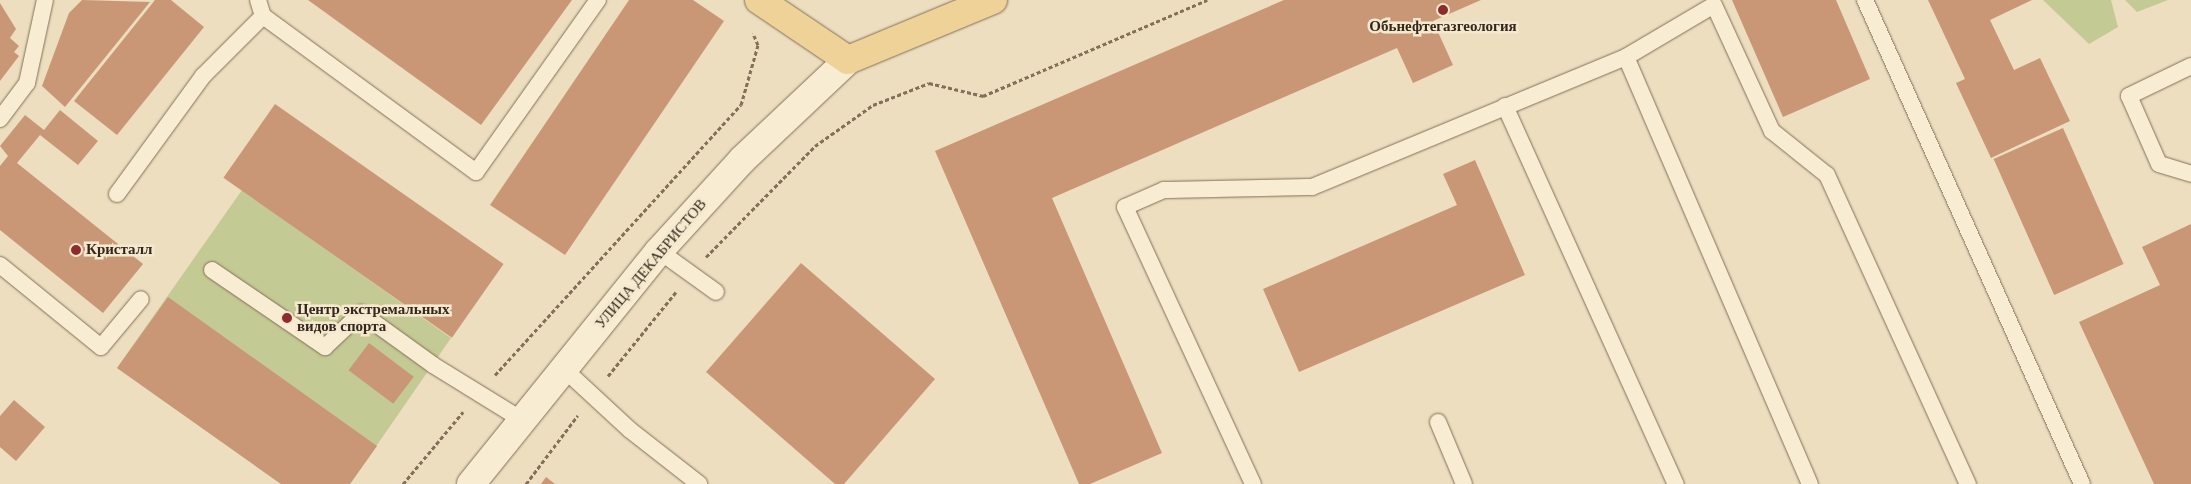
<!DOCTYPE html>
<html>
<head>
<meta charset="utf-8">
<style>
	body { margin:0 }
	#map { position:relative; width:2191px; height:484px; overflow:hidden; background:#ecdebf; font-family:"Times New Roman",serif }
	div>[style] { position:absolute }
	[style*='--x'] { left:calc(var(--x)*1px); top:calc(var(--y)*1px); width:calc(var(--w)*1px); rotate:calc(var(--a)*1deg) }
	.green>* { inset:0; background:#c4ca94 }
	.building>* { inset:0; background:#ca9776; transform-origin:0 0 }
	.path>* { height:3px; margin-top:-1.5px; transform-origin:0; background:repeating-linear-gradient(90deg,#846f58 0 4px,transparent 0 6.5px) }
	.roads { filter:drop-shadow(0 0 1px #846f58) drop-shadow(0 0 1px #846f58) }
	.service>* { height:16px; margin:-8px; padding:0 8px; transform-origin:8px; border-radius:8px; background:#f8ecd2 }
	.minor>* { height:28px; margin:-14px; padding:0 14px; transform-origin:14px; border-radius:14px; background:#f8ecd2 }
	.primary>* { height:28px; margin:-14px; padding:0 14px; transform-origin:14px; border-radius:14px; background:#efd297 }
	.dots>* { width:14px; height:14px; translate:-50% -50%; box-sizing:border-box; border:2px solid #f4e8ce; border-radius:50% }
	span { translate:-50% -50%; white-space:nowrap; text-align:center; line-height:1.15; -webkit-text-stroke:5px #f4e8ce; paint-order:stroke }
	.poi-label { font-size:15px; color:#34271c; font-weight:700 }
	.left { translate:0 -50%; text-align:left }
	.street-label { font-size:15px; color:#34271c }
</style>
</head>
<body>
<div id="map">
	<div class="green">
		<i style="clip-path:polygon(2043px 0,2111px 0,2118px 27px,2089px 44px)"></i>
		<i style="clip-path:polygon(2125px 0,2168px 0,2137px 12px)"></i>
		<i style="clip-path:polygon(242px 190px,451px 338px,350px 484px,281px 484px,117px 368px)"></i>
	</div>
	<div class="building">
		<i style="clip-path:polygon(82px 0,150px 2px,65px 107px,42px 86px,69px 13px)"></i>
		<i style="clip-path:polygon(155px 0,171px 0,204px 27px,117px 135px,74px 101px)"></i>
		<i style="clip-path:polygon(308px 0,572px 0,481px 125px)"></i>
		<i style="clip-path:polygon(629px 0,693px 0,724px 21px,565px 255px,490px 205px)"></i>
		<i style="clip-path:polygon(1284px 0,1481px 0,1433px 21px,1453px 65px,1413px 83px,1397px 48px,1052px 198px,1162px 453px,1090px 484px,1079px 484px,935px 151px)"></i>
		<i style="clip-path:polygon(1732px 0,1836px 0,1870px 79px,1783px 117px)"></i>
		<i style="clip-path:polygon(1928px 0,2032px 0,1990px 20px,2014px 70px,2040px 58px,2070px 121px,1991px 158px,1956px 83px,1965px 79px)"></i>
		<i style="clip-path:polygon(0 3px,16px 29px,10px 38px,19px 46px,14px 52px,19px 56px,0 81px)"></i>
		<i style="left:275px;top:104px;width:279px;height:90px;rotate:35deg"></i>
		<i style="clip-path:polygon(60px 110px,98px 141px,78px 165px,40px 135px,17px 163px,143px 264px,103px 313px,0 230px,0 166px,8px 156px,0 146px,25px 115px,44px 130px)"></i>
		<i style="left:2063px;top:128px;width:149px;height:76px;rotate:66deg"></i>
		<i style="clip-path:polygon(1475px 160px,1525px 275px,1299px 372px,1263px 289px,1457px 205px,1443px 174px)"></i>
		<i style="clip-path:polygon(2191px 224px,2191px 484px,2154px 484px,2079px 322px,2160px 285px,2142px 247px)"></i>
		<i style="clip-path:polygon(801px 263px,935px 379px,844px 484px,835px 484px,706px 372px)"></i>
		<i style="clip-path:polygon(168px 297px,377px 446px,350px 484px,281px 484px,117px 368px)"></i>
		<i style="left:369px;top:343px;width:56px;height:34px;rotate:37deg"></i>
		<i style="clip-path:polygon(14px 400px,45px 427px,16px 461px,0 447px,0 416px)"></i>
		<i style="clip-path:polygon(546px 477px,555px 484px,541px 484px)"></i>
	</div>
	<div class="path">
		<i style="--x:706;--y:257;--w:156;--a:-45.5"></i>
		<i style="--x:815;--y:146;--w:71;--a:-35.3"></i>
		<i style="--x:873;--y:105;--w:60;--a:-21.4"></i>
		<i style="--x:929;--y:83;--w:56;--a:13.5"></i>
		<i style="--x:983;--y:96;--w:244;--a:-23.2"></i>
		<i style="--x:495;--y:375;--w:365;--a:-47.7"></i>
		<i style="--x:741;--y:105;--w:62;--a:-74.2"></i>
		<i style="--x:758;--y:45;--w:13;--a:-113"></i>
		<i style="--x:608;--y:376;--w:108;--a:-51"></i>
		<i style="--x:403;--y:484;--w:94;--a:-50.2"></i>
		<i style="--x:526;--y:484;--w:86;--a:-53"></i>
	</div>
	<div class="roads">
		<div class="service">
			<i style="--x:258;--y:0;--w:17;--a:73"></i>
			<i style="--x:263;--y:16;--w:264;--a:36.2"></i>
			<i style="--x:476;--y:172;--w:211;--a:-54.7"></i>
			<i style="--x:1865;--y:0;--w:530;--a:65.85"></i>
			<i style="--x:1626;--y:57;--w:465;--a:66.7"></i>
			<i style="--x:2191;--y:66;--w:69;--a:154.2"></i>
			<i style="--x:2129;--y:96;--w:74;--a:66.2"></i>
			<i style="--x:2159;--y:164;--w:34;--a:17"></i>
			<i style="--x:1505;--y:106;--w:415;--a:65.7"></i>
			<i style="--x:0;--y:119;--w:45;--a:-53.1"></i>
			<i style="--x:27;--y:83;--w:85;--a:-77.8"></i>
			<i style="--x:117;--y:194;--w:146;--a:-53.9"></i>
			<i style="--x:203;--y:76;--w:85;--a:-45"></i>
			<i style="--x:659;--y:251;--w:70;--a:35.7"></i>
			<i style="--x:0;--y:265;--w:130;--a:39.1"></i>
			<i style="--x:101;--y:347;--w:62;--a:-50.2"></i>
			<i style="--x:212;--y:270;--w:137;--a:34.3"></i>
			<i style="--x:325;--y:347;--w:50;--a:-43.4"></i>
			<i style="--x:361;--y:313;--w:89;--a:35.8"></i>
			<i style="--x:433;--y:365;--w:105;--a:31.7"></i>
			<i style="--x:564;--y:369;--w:90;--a:42.7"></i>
			<i style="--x:630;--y:430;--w:88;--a:38"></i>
			<i style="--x:1438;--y:422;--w:67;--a:67.2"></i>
			<i style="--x:1253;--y:484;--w:305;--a:-114.8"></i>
			<i style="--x:1125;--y:207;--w:43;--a:-23.6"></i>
			<i style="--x:1164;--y:190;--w:148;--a:-1.2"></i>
			<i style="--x:1312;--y:187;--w:340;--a:-22.5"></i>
			<i style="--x:1626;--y:57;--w:102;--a:-30.6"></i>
			<i style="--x:1714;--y:5;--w:139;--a:65.3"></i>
			<i style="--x:1772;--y:131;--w:70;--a:38.7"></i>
			<i style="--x:1827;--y:175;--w:340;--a:65.5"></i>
		</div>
		<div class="minor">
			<i style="--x:471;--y:484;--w:299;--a:-51.1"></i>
			<i style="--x:659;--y:251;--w:123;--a:-47.6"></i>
			<i style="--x:742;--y:160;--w:146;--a:-43.3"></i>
		</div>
		<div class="primary">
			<i style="--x:759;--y:0;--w:107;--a:34"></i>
			<i style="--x:848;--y:60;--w:157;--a:-22.5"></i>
		</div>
	</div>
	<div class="dots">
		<i style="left:1443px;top:10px;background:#912a2c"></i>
		<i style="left:76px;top:250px;background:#912a2c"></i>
		<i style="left:287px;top:318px;background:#912a2c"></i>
	</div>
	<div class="poi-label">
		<span style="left:1443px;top:27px">Обьнефтегазгеология</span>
		<span class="left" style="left:86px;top:250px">Кристалл</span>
		<span class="left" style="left:297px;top:318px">Центр экстремальных<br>видов спорта</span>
	</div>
	<div class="street-label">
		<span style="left:651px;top:264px;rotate:-50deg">УЛИЦА ДЕКАБРИСТОВ</span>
	</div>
</div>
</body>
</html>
